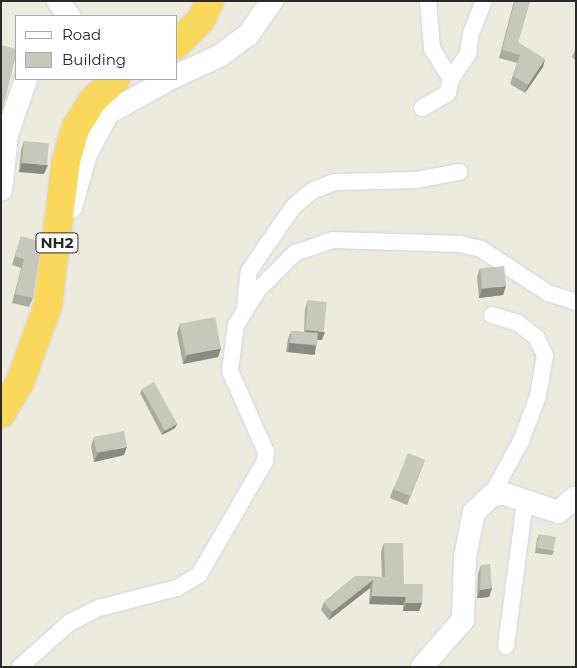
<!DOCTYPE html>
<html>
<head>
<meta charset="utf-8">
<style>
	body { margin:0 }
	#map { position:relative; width:577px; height:668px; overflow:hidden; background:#ecebdd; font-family:Montserrat,sans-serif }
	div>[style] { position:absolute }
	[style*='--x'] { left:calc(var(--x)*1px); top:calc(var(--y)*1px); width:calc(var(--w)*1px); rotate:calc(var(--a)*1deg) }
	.roads { filter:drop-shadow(0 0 1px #d5d2e2) drop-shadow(0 0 1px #d5d2e2) }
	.street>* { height:16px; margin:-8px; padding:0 8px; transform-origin:8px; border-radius:8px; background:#fff }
	.secondary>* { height:22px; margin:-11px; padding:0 11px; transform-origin:11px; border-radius:11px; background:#fff }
	.highway>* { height:28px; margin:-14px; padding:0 14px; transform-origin:14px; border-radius:14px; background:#f9d85b }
	.wall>* { inset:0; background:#ababa2 }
	.shaded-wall>* { inset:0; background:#8b8b84; transform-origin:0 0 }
	.building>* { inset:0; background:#c7c7bc; transform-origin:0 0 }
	span { translate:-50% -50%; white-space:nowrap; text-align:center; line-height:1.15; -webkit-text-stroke:4px #fff; paint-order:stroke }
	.shield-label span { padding:1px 4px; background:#fff; border:1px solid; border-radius:4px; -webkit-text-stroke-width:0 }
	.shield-label { font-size:15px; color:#2a2a2a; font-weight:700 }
	.frame { position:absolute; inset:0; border:2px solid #2a2a2a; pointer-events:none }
	.legend { position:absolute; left:15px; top:15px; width:162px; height:65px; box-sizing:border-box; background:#fff; border:1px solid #aaa; margin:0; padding:6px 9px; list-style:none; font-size:15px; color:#2a2a2a }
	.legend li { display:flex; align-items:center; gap:10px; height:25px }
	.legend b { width:25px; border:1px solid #aaa }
</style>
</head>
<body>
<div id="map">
	<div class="roads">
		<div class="street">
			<i style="--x:451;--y:79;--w:30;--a:-56"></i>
			<i style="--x:468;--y:54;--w:21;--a:-82"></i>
			<i style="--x:471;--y:33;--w:35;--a:-68"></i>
			<i style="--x:422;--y:108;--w:30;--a:-30"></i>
			<i style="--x:448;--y:93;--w:14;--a:-78"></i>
			<i style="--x:451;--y:79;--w:36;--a:-122"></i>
			<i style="--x:432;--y:48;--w:47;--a:-94.9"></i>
			<i style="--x:245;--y:307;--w:36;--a:-84"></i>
			<i style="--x:249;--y:271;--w:78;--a:-55.5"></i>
			<i style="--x:293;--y:207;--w:25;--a:-40"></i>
			<i style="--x:312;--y:191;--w:24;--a:-22"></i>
			<i style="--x:334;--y:182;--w:82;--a:-1.4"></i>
			<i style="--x:416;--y:180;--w:44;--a:-10.5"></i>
			<i style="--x:491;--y:496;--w:63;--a:-61.4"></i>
			<i style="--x:521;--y:441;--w:48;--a:-69.3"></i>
			<i style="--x:538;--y:396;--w:41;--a:-80.1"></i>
			<i style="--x:545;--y:356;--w:20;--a:-114"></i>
			<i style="--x:537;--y:338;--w:24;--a:-142"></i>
			<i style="--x:518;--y:323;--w:27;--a:-163"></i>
			<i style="--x:506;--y:646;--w:145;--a:-82.5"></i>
			<i style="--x:20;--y:667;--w:66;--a:-41.9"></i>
			<i style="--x:69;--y:623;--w:34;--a:-27"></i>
			<i style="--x:99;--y:608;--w:81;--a:-14.4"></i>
			<i style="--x:177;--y:588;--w:26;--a:-31"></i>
			<i style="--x:199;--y:575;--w:132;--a:-59.9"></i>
			<i style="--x:265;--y:461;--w:9;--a:-84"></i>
			<i style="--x:266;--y:452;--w:89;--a:-114"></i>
			<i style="--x:230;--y:371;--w:46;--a:-82.6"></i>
			<i style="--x:236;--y:325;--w:41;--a:-57.8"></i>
			<i style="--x:258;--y:290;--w:52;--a:-45"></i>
			<i style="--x:295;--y:253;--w:40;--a:-18.9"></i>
			<i style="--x:333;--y:240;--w:127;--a:1.8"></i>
			<i style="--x:460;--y:244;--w:22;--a:13"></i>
			<i style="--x:481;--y:249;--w:80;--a:33.3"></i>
			<i style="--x:548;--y:293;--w:29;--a:18"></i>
		</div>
		<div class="secondary">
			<i style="--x:58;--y:1;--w:19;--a:54"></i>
			<i style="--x:176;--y:76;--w:50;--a:-25"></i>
			<i style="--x:221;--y:55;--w:34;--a:-37"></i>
			<i style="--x:248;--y:35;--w:42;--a:-54.8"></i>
			<i style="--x:1;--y:190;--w:55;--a:-83.8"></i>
			<i style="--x:7;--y:135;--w:59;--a:-71.3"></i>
			<i style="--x:71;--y:207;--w:55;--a:-74.2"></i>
			<i style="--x:86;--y:154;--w:47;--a:-61.8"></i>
			<i style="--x:108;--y:113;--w:71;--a:-28.7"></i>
			<i style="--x:422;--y:667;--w:62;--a:-48.9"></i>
			<i style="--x:463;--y:620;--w:63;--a:-88.2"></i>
			<i style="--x:465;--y:557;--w:46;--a:-78.7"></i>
			<i style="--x:474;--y:512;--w:23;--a:-43"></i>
			<i style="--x:491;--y:496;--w:11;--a:-15"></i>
			<i style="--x:502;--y:493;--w:59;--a:18.7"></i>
			<i style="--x:558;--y:512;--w:23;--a:-40"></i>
		</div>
		<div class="highway">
			<i style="--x:176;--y:45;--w:35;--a:-45"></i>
			<i style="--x:201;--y:20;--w:21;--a:-65"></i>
			<i style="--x:1;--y:414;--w:37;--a:-59"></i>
			<i style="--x:20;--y:382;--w:82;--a:-70"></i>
			<i style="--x:48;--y:305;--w:145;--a:-82.9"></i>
			<i style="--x:66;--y:161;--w:35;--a:-74"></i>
			<i style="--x:76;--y:127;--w:31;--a:-58"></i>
			<i style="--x:92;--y:101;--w:33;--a:-43"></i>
		</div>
	</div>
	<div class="wall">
		<i style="clip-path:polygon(514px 1px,530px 1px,518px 42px,543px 67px,525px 93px,510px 84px,517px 63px,499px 58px)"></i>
		<i style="clip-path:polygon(576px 48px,576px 61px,572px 57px)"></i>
		<i style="clip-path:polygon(24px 141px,44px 174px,19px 172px,21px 150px)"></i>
		<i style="clip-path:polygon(21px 236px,33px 298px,29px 307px,12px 303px,21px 268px,12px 265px)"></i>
		<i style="clip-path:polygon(480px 268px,503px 295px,479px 298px,477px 277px)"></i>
		<i style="clip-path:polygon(308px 300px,322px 340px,317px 340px,316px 346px,313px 355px,286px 352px,288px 339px,291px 331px,304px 332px,305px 309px)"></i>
		<i style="clip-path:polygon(180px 324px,221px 348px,218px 357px,183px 364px,177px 333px)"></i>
		<i style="clip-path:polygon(142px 389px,177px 424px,175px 428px,162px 435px,140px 393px)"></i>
		<i style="clip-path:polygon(94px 437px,124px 455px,94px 462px,91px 446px)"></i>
		<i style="clip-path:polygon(425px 460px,407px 505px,390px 498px,393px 489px)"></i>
		<i style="clip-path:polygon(539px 534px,554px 551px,552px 555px,535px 553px,537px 539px)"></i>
		<i style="clip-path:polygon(384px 543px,404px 584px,422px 603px,419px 611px,403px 611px,403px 605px,369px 604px,370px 588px,329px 620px,321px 610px,324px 602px,355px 576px,382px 577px,381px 551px)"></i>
		<i style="clip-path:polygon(481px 565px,492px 588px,489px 597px,477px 598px,478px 574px)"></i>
	</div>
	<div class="shaded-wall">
		<i style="clip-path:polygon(545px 59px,543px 67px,525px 93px,528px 85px)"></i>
		<i style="clip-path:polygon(22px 163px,48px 165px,44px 174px,19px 172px)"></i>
		<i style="clip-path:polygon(506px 286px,503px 295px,479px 298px,482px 289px)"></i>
		<i style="clip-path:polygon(306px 330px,325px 332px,322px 340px,303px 339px)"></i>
		<i style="left:289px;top:343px;width:27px;height:9px;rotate:6deg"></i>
		<i style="clip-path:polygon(221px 348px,218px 357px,183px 364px,187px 355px)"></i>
		<i style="clip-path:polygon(177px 424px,175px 428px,162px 435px,164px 431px)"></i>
		<i style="clip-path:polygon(127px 447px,124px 455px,94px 462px,98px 453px)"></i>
		<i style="clip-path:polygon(373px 580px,370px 588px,329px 620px,332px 612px)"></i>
		<i style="clip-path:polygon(492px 588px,489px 597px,477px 598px,480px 590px)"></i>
		<i style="clip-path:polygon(372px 596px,406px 597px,403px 605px,369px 604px)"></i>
		<i style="clip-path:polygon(406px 603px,422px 603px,419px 611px,403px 611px)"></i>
	</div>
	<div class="building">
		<i style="clip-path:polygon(515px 1px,530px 1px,518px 42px,545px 59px,528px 85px,513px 76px,520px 55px,502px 50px)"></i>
		<i style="clip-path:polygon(1px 45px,16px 49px,16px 55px,1px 116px)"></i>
		<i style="left:24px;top:141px;width:25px;height:22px;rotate:5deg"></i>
		<i style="clip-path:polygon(21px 236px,42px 242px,33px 298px,15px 294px,24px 259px,15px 256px)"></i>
		<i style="left:504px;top:266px;width:20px;height:24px;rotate:84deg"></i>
		<i style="left:308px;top:300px;width:19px;height:30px;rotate:6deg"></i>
		<i style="left:215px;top:317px;width:32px;height:36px;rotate:79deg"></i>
		<i style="left:291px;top:331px;width:27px;height:12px;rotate:4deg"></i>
		<i style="left:154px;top:382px;width:48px;height:14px;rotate:61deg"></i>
		<i style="left:124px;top:431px;width:16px;height:31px;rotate:79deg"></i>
		<i style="left:408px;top:453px;width:18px;height:39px;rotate:22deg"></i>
		<i style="left:539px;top:534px;width:17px;height:14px;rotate:10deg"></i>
		<i style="clip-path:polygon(384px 543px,403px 543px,404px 584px,423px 584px,422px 603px,406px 603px,406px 597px,372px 596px,373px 580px,332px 612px,324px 602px,355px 576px,385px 577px)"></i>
		<i style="clip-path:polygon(490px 564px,492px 588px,480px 590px,481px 565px)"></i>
	</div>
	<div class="shield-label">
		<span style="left:57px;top:243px">NH2</span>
	</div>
	<div class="frame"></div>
	<ul class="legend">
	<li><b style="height:6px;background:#fff"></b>Road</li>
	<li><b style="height:14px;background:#c7c7bc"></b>Building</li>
	</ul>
</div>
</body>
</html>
